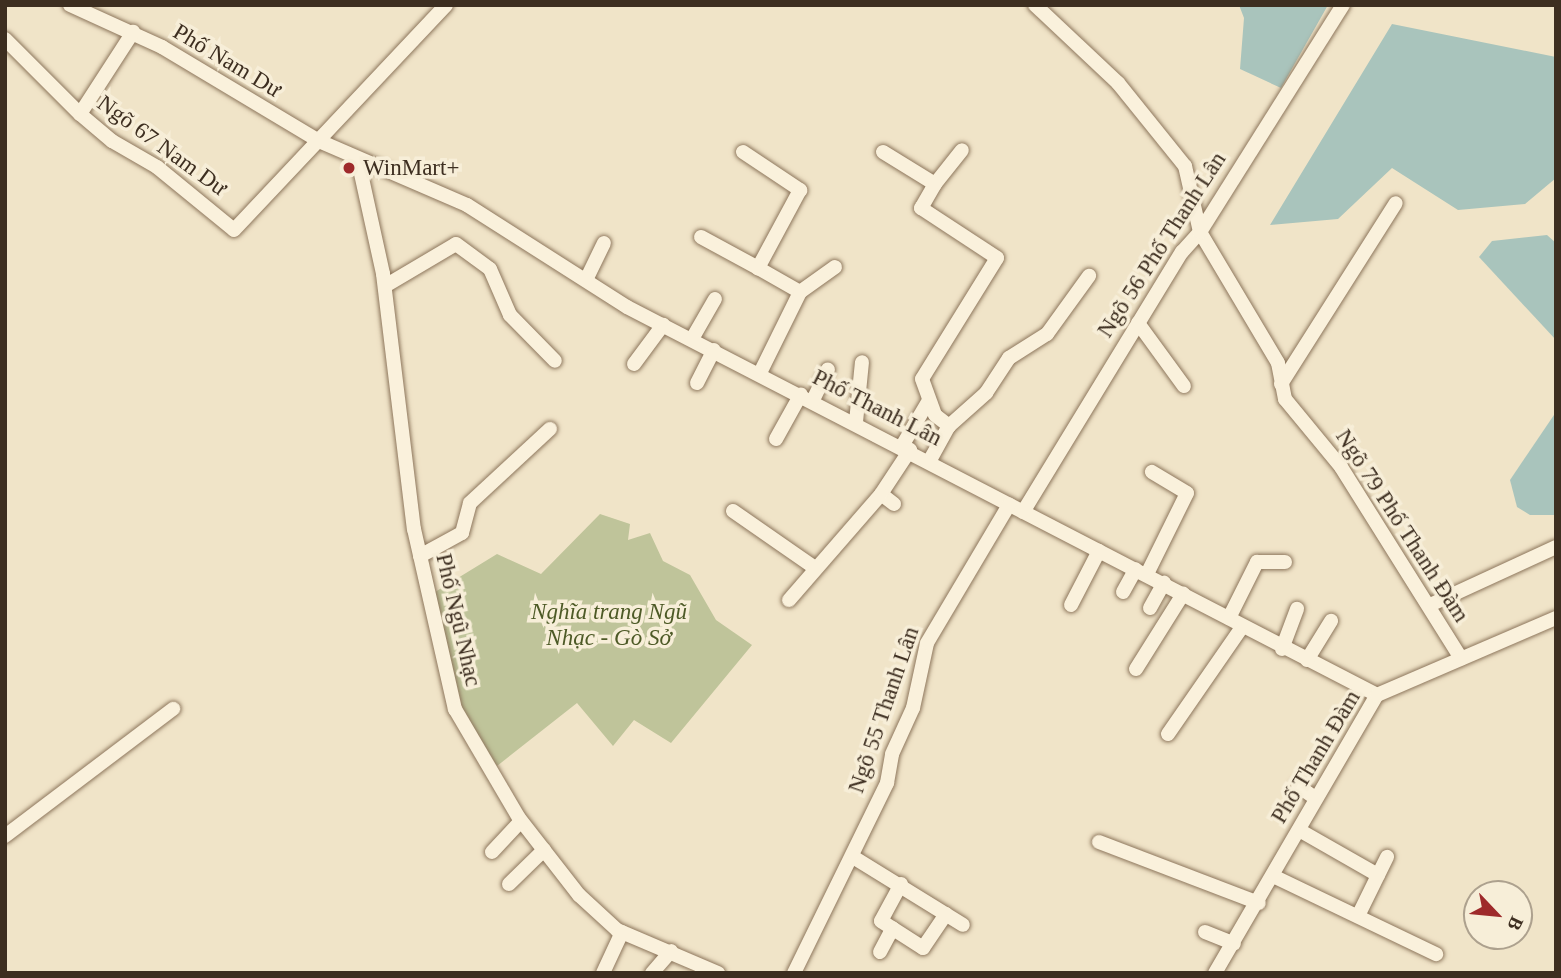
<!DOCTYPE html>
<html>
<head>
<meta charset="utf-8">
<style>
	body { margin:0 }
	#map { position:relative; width:1561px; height:978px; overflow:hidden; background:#f0e4c8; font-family:Georgia,serif }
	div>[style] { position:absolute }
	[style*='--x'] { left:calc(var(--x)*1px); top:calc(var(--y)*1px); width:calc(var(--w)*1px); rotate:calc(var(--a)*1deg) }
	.cemetery>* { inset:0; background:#bfc49a }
	.water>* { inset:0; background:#a9c4bc }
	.roads { filter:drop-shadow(0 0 2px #8d765c) drop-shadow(0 0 2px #8d765c) }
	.minor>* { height:14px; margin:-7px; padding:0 7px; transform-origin:7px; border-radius:7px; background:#faf1dc }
	.dots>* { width:19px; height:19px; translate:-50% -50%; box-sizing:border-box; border:4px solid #f7eed8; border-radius:50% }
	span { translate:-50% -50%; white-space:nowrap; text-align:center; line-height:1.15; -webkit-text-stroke:7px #f7eed8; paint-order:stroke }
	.street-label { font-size:23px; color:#3d2e20 }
	.poi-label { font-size:23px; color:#3d2e20 }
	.left { translate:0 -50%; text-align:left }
	.park-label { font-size:23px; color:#4d5a26; font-style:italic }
	.frame { position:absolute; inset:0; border:7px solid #3d2e20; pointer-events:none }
	.north { position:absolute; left:1463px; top:880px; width:70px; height:70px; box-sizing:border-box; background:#f7eed8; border:2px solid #ada18e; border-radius:50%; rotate:116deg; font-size:19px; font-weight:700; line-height:28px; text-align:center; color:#3d2e20 }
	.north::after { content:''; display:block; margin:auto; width:24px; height:32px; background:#9e2a2b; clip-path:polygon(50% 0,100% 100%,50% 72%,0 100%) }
</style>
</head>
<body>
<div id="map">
	<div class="cemetery">
		<i style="clip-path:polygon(600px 514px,630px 524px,628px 540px,650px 533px,663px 561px,690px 575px,716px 620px,752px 645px,671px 743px,634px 720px,613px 746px,577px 703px,497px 766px,463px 711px,435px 592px,497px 554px,541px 574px)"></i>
	</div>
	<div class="water">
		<i style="clip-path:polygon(1239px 5px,1328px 5px,1281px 88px,1240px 69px,1244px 18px)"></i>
		<i style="clip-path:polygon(1392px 24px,1556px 57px,1556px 178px,1525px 204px,1458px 210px,1392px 168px,1338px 219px,1270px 225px)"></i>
		<i style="clip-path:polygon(1547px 235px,1556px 243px,1556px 340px,1479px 257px,1492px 241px)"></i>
		<i style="clip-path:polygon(1556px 412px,1556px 515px,1530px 515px,1517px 507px,1510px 480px)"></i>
	</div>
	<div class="roads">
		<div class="minor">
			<i style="--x:70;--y:5;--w:101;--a:24.5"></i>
			<i style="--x:162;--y:47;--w:183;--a:30.9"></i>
			<i style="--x:319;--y:141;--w:161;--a:23.4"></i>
			<i style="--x:467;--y:205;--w:190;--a:32.5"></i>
			<i style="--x:627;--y:307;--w:844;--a:27.35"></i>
			<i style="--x:1035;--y:5;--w:114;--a:43.2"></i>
			<i style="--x:1118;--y:83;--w:107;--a:51.1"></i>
			<i style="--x:1185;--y:166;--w:68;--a:77.2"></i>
			<i style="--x:1200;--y:232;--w:152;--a:59.2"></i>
			<i style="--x:1278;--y:363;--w:37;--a:79"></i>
			<i style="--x:1285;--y:399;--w:88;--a:50.5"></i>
			<i style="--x:1341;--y:467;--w:226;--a:57.9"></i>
			<i style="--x:5;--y:39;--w:106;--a:45"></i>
			<i style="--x:80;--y:114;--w:42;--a:40.2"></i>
			<i style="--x:112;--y:141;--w:52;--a:30"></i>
			<i style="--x:157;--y:167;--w:99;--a:39.3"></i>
			<i style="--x:234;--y:230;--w:309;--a:-46.7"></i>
			<i style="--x:80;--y:114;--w:98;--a:-57.1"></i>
			<i style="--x:743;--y:152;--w:69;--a:33.7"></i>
			<i style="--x:800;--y:190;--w:89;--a:118.3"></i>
			<i style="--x:758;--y:268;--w:48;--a:29.7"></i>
			<i style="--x:883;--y:152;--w:61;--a:31.6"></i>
			<i style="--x:935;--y:184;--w:28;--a:120"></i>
			<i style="--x:921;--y:208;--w:91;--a:33.3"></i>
			<i style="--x:997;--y:258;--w:142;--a:121.8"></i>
			<i style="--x:922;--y:379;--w:38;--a:70"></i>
			<i style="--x:935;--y:415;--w:18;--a:38"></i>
			<i style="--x:358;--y:160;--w:117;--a:77.6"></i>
			<i style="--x:383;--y:274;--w:257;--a:83.1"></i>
			<i style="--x:414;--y:529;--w:185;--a:77.2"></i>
			<i style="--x:455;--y:709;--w:126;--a:59.6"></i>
			<i style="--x:519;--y:818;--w:98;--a:52.1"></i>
			<i style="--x:579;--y:895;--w:52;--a:42.6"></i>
			<i style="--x:617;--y:930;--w:110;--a:23.1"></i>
			<i style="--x:935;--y:184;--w:43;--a:-51.5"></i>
			<i style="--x:701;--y:237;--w:65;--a:28.5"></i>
			<i style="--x:586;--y:280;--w:41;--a:-64.1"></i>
			<i style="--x:385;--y:286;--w:82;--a:-30.6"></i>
			<i style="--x:456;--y:244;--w:42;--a:36.3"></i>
			<i style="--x:490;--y:269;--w:50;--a:66.5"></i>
			<i style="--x:510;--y:315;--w:64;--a:45.6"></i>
			<i style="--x:1138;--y:323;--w:78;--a:53.9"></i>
			<i style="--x:692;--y:339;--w:46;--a:-60.1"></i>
			<i style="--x:634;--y:364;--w:49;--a:-53.4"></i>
			<i style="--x:760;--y:373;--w:90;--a:-63.7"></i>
			<i style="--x:800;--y:292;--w:43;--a:-35.5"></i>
			<i style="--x:697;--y:383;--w:37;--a:-63"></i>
			<i style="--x:1281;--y:384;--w:214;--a:-57.6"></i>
			<i style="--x:813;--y:400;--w:34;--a:-64"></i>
			<i style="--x:856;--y:422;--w:60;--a:-84.3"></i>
			<i style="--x:776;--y:439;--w:51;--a:-60.9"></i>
			<i style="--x:902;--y:446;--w:51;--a:-59.4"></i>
			<i style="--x:930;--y:460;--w:39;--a:-61"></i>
			<i style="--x:949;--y:426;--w:50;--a:-41.7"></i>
			<i style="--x:986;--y:393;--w:42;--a:-56.7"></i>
			<i style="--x:1009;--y:358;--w:45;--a:-32.3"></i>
			<i style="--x:1047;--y:334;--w:72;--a:-54.1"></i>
			<i style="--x:894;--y:504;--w:16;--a:-142"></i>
			<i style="--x:881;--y:494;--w:53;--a:-56.6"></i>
			<i style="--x:733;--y:511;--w:100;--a:34.8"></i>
			<i style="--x:1023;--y:512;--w:305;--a:-58.6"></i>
			<i style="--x:1182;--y:252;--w:27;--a:-48"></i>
			<i style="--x:1200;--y:232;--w:268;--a:-57.8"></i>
			<i style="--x:420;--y:556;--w:48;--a:-28.7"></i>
			<i style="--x:462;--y:533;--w:31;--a:-75"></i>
			<i style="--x:470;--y:503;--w:109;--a:-42.8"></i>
			<i style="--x:1147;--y:574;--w:90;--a:-63.7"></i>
			<i style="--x:1187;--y:493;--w:41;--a:-149"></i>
			<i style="--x:1123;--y:592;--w:26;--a:-61"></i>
			<i style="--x:789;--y:600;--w:140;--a:-49"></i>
			<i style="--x:1071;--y:605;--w:61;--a:-62.6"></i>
			<i style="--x:1430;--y:605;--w:139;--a:-24.7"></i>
			<i style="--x:1150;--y:608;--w:29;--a:-61"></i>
			<i style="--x:1229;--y:618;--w:63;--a:-63.4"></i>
			<i style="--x:1257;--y:562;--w:28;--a:0"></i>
			<i style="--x:1282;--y:649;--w:43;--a:-69.4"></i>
			<i style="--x:1307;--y:660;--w:46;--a:-58.4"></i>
			<i style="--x:1136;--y:669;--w:89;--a:-57.9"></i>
			<i style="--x:1168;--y:734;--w:130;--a:-55.3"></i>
			<i style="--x:1298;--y:786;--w:21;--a:35"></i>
			<i style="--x:1299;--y:830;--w:91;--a:29.7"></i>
			<i style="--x:5;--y:836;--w:211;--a:-37.1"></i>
			<i style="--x:1099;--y:842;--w:171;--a:20.9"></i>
			<i style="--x:492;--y:852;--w:42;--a:-46.9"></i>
			<i style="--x:853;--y:857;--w:129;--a:31.7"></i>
			<i style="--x:1273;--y:876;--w:181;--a:25.6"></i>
			<i style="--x:509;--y:884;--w:49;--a:-44.2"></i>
			<i style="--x:901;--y:884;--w:42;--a:118.4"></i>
			<i style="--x:881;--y:921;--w:50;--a:32.7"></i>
			<i style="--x:923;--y:948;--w:41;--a:-55.9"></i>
			<i style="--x:1358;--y:916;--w:66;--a:-63.8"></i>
			<i style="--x:1205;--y:932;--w:31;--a:22"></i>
			<i style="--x:880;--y:952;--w:27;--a:-62"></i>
			<i style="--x:603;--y:973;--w:45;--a:-65.1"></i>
			<i style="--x:652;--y:973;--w:29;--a:-49"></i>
			<i style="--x:794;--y:973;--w:212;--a:-63.9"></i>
			<i style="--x:887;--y:783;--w:29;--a:-80"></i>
			<i style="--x:892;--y:754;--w:51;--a:-65.5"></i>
			<i style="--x:913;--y:708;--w:66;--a:-77.8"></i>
			<i style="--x:927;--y:643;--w:161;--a:-59.3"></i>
			<i style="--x:1215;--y:973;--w:322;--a:-59.8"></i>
			<i style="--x:1377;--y:695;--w:195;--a:-23.3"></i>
		</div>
	</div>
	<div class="dots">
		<i style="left:349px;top:168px;background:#9e2a2b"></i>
	</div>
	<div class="street-label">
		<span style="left:227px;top:61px;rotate:31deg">Phố Nam Dư</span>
		<span style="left:162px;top:146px;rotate:36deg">Ngõ 67 Nam Dư</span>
		<span style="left:1162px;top:245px;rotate:-57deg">Ngõ 56 Phố Thanh Lân</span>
		<span style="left:877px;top:408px;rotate:27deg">Phố Thanh Lân</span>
		<span style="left:1402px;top:526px;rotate:57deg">Ngõ 79 Phố Thanh Đàm</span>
		<span style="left:458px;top:620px;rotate:77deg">Phố Ngũ Nhạc</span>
		<span style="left:884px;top:710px;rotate:-71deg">Ngõ 55 Thanh Lân</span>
		<span style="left:1316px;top:757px;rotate:-59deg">Phố Thanh Đàm</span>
	</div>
	<div class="poi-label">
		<span class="left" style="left:363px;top:168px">WinMart+</span>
	</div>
	<div class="park-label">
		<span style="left:609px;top:625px">Nghĩa trang Ngũ<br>Nhạc - Gò Sở</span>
	</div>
	<div class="frame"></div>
	<div class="north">B</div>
</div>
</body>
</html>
